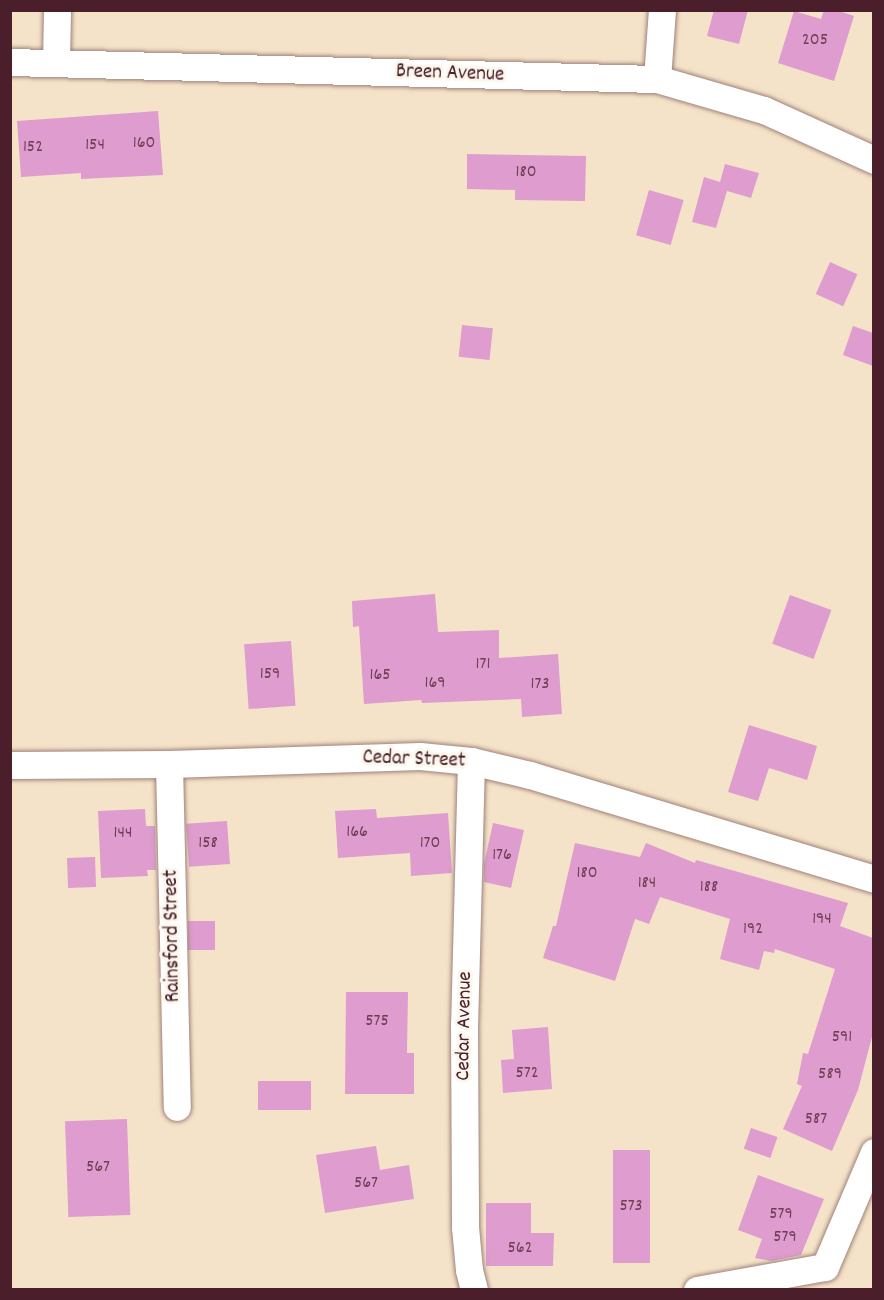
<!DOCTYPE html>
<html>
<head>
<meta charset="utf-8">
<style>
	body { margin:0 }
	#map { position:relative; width:884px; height:1300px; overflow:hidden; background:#f5e3c9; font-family:Dekko,sans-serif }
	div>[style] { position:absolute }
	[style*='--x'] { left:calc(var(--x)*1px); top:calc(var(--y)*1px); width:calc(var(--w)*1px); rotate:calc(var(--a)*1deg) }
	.building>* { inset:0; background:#de9ccf; transform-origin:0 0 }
	.roads { filter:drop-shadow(0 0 2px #a0817a) drop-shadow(0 0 2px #a0817a) }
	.street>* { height:27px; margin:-13.5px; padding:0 13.5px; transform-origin:13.5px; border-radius:13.5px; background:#fff }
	span { translate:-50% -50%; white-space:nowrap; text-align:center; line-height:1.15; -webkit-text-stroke:6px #fbf7ec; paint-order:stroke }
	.number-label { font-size:18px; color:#6f3e54 }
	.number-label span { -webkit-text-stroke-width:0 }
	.street-label { font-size:21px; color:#4a1f2b }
	.frame { position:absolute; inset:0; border:12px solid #4a1f2b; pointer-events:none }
</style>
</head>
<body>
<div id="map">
	<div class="building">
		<i style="clip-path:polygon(714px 10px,748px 10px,739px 44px,707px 36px)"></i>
		<i style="clip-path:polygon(824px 10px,836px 10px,854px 16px,834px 81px,778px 63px,794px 11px,821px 19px)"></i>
		<i style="clip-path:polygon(158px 111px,163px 175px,81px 179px,81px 173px,21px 177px,17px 121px)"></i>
		<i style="clip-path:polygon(467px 154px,586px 156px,585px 201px,515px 200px,515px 190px,467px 189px)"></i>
		<i style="clip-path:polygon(725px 164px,759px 173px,751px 198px,727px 191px,716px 228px,692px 222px,704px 177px,720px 182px)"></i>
		<i style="left:649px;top:190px;width:36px;height:47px;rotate:16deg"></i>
		<i style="left:830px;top:262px;width:30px;height:35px;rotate:24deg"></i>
		<i style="left:462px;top:325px;width:31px;height:32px;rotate:6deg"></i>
		<i style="clip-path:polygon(853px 326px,873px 333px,873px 366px,843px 355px)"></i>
		<i style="clip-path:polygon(435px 594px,438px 632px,499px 630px,499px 658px,558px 654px,562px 714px,522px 717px,521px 699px,422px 703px,421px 700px,364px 704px,359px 626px,353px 627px,352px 601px)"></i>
		<i style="left:790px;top:595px;width:44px;height:52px;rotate:20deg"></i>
		<i style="left:291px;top:641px;width:65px;height:47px;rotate:86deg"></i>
		<i style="clip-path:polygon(749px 725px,817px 746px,807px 780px,769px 768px,758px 801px,728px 792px)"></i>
		<i style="clip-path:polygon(145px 809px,146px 826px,155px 826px,156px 870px,147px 870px,148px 876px,101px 878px,98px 811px)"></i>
		<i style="clip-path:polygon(376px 809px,377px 818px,448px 813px,452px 873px,411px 876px,410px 853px,338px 858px,335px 811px)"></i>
		<i style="left:227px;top:821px;width:43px;height:41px;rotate:86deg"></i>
		<i style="clip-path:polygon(493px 823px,524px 830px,511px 888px,484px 882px,484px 864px)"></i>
		<i style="clip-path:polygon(575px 843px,640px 857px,646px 843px,695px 863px,696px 860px,848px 903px,840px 926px,873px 938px,873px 1033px,858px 1090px,832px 1151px,783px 1129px,802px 1086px,797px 1084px,803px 1053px,808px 1054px,835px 969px,775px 949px,774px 953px,764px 951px,759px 970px,720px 959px,730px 919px,660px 897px,649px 924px,635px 919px,615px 981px,543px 958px,553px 926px,556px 926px)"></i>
		<i style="left:95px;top:857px;width:30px;height:28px;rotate:88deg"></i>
		<i style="left:215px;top:921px;width:29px;height:27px;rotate:90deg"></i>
		<i style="clip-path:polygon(346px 992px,408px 992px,407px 1053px,414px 1053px,414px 1094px,345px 1094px)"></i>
		<i style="clip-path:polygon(548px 1027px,552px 1089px,503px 1093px,501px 1060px,514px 1059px,512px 1030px)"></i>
		<i style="left:258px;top:1081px;width:53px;height:29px"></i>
		<i style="left:127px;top:1119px;width:96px;height:62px;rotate:88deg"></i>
		<i style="left:751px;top:1128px;width:28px;height:22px;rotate:19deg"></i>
		<i style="clip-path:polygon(376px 1146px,380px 1170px,409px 1165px,414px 1199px,325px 1213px,316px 1155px)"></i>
		<i style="left:613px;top:1150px;width:37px;height:113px"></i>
		<i style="clip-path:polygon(758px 1175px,824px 1199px,801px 1255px,771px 1261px,755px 1258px,762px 1239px,738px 1230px)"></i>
		<i style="clip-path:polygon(486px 1203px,531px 1203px,531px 1233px,554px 1233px,553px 1266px,486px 1266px)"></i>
	</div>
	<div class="roads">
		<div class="street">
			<i style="--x:10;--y:62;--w:647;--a:1.51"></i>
			<i style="--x:657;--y:79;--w:111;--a:16.2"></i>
			<i style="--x:764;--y:110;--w:121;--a:24.4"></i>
			<i style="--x:56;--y:63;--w:53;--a:-88.9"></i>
			<i style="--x:657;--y:79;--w:69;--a:-85.9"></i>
			<i style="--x:471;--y:761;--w:264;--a:91.5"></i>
			<i style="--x:464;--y:1025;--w:202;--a:89.7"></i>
			<i style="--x:465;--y:1227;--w:43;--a:84.7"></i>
			<i style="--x:469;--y:1270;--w:21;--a:76"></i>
			<i style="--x:169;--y:764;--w:343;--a:88.7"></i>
			<i style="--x:10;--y:765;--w:159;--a:-0.4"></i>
			<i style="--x:169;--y:764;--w:251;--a:-1.8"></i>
			<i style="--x:420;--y:756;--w:51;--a:5.6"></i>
			<i style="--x:471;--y:761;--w:61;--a:13.3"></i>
			<i style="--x:530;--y:775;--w:359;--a:16.8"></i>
			<i style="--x:697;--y:1290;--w:130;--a:-10.2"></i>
			<i style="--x:825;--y:1267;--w:125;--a:-66.9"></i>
		</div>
	</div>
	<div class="number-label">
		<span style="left:815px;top:41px">205</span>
		<span style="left:144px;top:144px">160</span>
		<span style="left:95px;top:146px">154</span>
		<span style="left:33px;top:148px">152</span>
		<span style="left:526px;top:173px">180</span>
		<span style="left:483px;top:665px">171</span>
		<span style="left:270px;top:675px">159</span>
		<span style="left:380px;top:676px">165</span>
		<span style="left:435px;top:684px">169</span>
		<span style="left:540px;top:685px">173</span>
		<span style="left:357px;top:833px">166</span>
		<span style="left:123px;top:834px">144</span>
		<span style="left:208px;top:844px">158</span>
		<span style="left:430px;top:844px">170</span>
		<span style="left:502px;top:856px">176</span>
		<span style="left:587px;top:874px">180</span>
		<span style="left:647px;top:884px">184</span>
		<span style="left:709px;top:888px">188</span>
		<span style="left:822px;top:920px">194</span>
		<span style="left:753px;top:930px">192</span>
		<span style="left:377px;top:1022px">575</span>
		<span style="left:842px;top:1038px">591</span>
		<span style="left:527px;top:1074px">572</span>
		<span style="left:830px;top:1075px">589</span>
		<span style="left:816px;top:1120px">587</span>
		<span style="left:98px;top:1168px">567</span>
		<span style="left:366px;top:1184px">567</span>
		<span style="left:631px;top:1207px">573</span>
		<span style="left:781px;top:1215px">579</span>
		<span style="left:785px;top:1238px">579</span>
		<span style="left:520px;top:1249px">562</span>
	</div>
	<div class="street-label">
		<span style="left:450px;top:74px;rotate:2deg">Breen Avenue</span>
		<span style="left:414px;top:760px;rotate:2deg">Cedar Street</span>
		<span style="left:173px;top:936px;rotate:-91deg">Rainsford Street</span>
		<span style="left:465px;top:1026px;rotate:-89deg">Cedar Avenue</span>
	</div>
	<div class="frame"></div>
</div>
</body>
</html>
